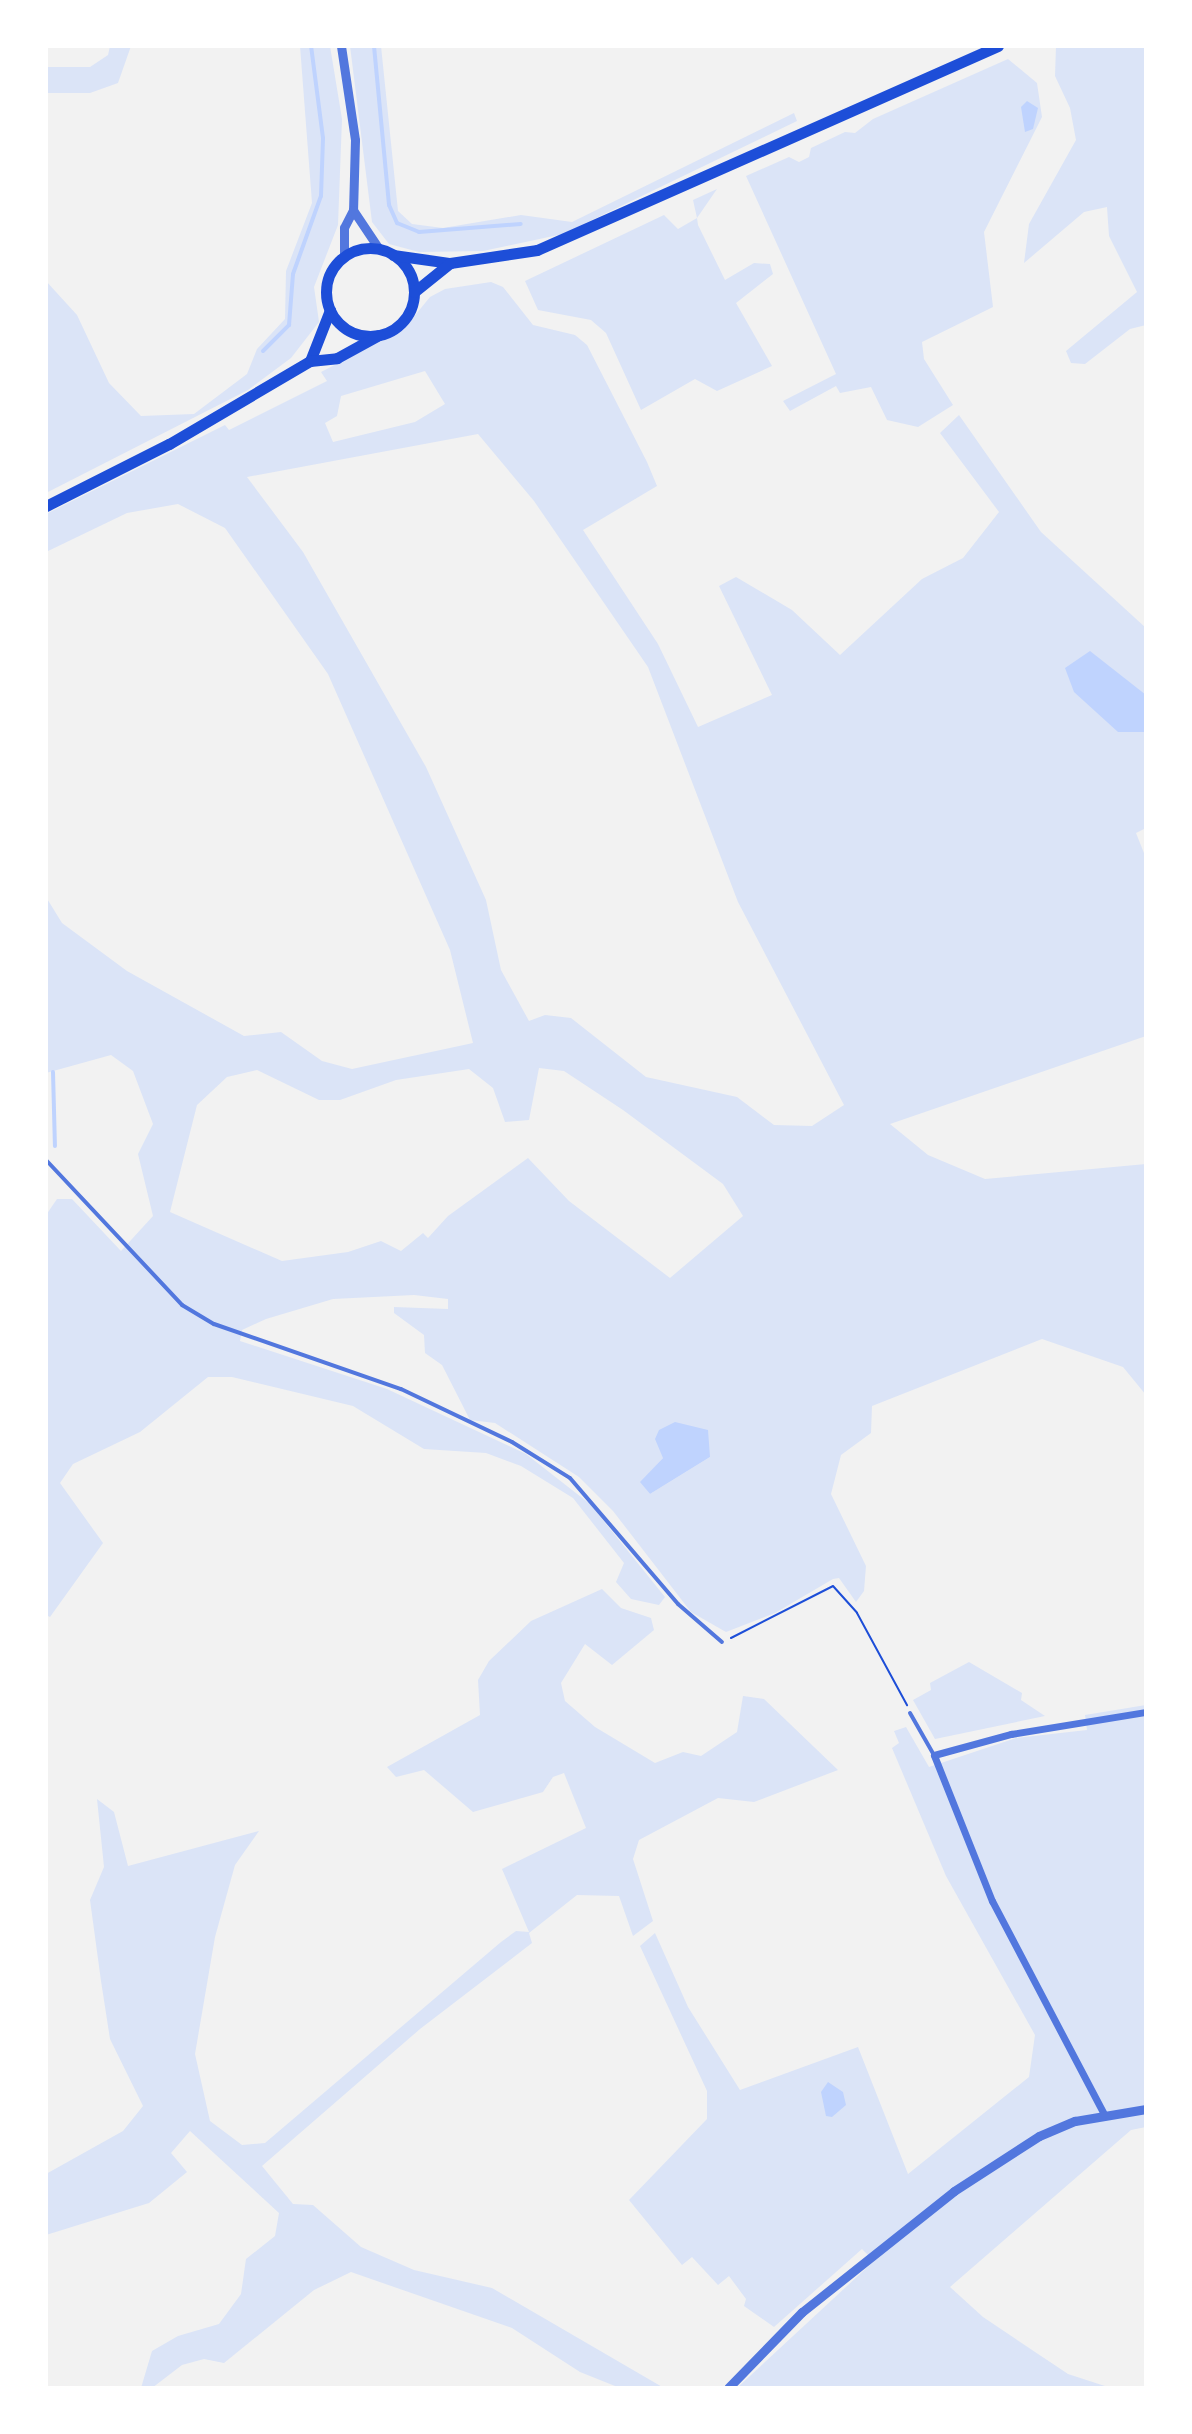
<!DOCTYPE html>
<html>
<head>
<meta charset="utf-8">
<style>
	body { margin:0 }
	#map { position:relative; width:1192px; height:2434px; overflow:hidden; background:#f2f2f2; font-family:"Work Sans",sans-serif }
	div>[style] { position:absolute }
	[style*='--x'] { left:calc(var(--x)*1px); top:calc(var(--y)*1px); width:calc(var(--w)*1px); rotate:calc(var(--a)*1deg) }
	.green>* { inset:0; background:#dbe4f7 }
	.water>* { inset:0; background:#bfd3fe }
	.stream>* { height:4px; margin:-2px; padding:0 2px; transform-origin:2px; border-radius:2px; background:#bfd3fe }
	.path>* { height:2px; margin:-1px; padding:0 1px; transform-origin:1px; border-radius:1px; background:#1d4ed8 }
	.service>* { height:4px; margin:-2px; padding:0 2px; transform-origin:2px; border-radius:2px; background:#5277de }
	.minor>* { height:7px; margin:-3.5px; padding:0 3.5px; transform-origin:3.5px; border-radius:3.5px; background:#5277de }
	.tertiary>* { height:9px; margin:-4.5px; padding:0 4.5px; transform-origin:4.5px; border-radius:4.5px; background:#5277de }
	.primary>* { height:11px; margin:-5.5px; padding:0 5.5px; transform-origin:5.5px; border-radius:5.5px; background:#1d4ed8 }
	.primary>.ring { margin:-5.5px; padding:0; box-sizing:content-box; background:none; border:11px solid #1d4ed8; border-radius:50% }
	span { translate:-50% -50%; white-space:nowrap; text-align:center; line-height:1.15; -webkit-text-stroke:7px #fff; paint-order:stroke }
	.frame { position:absolute; inset:0; border:48px solid #fff; pointer-events:none }
</style>
</head>
<body>
<div id="map">
	<div class="green">
		<i style="clip-path:polygon(110px 46px,131px 46px,118px 83px,90px 93px,46px 93px,46px 67px,90px 67px,108px 55px)"></i>
		<i style="clip-path:polygon(300px 46px,330px 46px,342px 119px,338px 225px,314px 287px,319px 322px,291px 358px,248px 390px,46px 493px,46px 281px,77px 315px,109px 383px,141px 416px,194px 414px,247px 374px,257px 349px,285px 319px,286px 271px,312px 203px)"></i>
		<i style="clip-path:polygon(350px 46px,381px 46px,398px 211px,412px 224px,443px 228px,521px 215px,572px 222px,794px 113px,797px 121px,563px 234px,483px 251px,419px 252px,389px 244px,372px 222px)"></i>
		<i style="clip-path:polygon(1056px 46px,1146px 46px,1146px 325px,1130px 329px,1085px 364px,1071px 363px,1066px 351px,1137px 292px,1109px 236px,1107px 207px,1084px 212px,1024px 263px,1029px 224px,1076px 140px,1070px 108px,1055px 76px)"></i>
		<i style="clip-path:polygon(1008px 59px,1037px 83px,1042px 117px,984px 232px,993px 307px,922px 342px,924px 359px,953px 405px,918px 427px,887px 420px,871px 387px,840px 393px,836px 386px,790px 411px,783px 401px,836px 374px,746px 176px,789px 157px,799px 162px,809px 157px,811px 148px,845px 132px,855px 133px,873px 119px)"></i>
		<i style="clip-path:polygon(717px 189px,697px 218px,698px 225px,725px 280px,754px 263px,770px 264px,773px 274px,736px 303px,772px 366px,717px 391px,695px 379px,641px 410px,606px 333px,591px 320px,538px 310px,525px 281px,664px 215px,678px 229px,697px 218px,693px 200px)"></i>
		<i style="clip-path:polygon(evenodd,491px 282px,503px 287px,533px 325px,575px 335px,587px 345px,647px 462px,657px 486px,583px 530px,658px 644px,698px 727px,772px 695px,719px 586px,736px 577px,792px 610px,840px 655px,922px 579px,963px 558px,999px 512px,940px 433px,959px 415px,1041px 532px,1146px 628px,1146px 828px,1136px 833px,1146px 858px,1146px 1036px,890px 1124px,928px 1155px,985px 1179px,1146px 1164px,1146px 1395px,1123px 1367px,1042px 1339px,872px 1406px,871px 1433px,841px 1455px,831px 1494px,866px 1566px,864px 1591px,856px 1602px,839px 1578px,833px 1579px,775px 1613px,726px 1632px,691px 1612px,613px 1511px,579px 1477px,495px 1423px,470px 1420px,442px 1365px,425px 1353px,424px 1335px,394px 1313px,394px 1307px,448px 1309px,448px 1299px,414px 1295px,333px 1299px,266px 1319px,242px 1330px,240px 1341px,387px 1389px,526px 1454px,590px 1504px,665px 1597px,659px 1605px,631px 1599px,616px 1582px,624px 1563px,573px 1498px,521px 1466px,486px 1453px,424px 1449px,353px 1406px,232px 1377px,208px 1377px,140px 1432px,73px 1464px,60px 1483px,103px 1543px,50px 1617px,46px 1615px,46px 1215px,57px 1199px,72px 1199px,121px 1251px,153px 1216px,138px 1154px,153px 1124px,133px 1071px,111px 1055px,46px 1073px,46px 897px,62px 923px,127px 971px,244px 1036px,281px 1032px,322px 1061px,352px 1069px,473px 1043px,450px 950px,328px 674px,225px 528px,178px 504px,127px 513px,46px 552px,46px 514px,225px 425px,229px 430px,327px 381px,321px 372px,403px 330px,430px 297px,445px 289px,491px 282px,425px 371px,445px 404px,415px 422px,333px 442px,325px 423px,337px 416px,341px 396px,425px 371px,491px 282px,478px 434px,534px 501px,648px 667px,738px 902px,844px 1105px,812px 1126px,774px 1125px,737px 1097px,646px 1077px,571px 1018px,545px 1015px,529px 1021px,501px 970px,486px 900px,426px 767px,303px 552px,247px 477px,478px 434px,491px 282px,539px 1068px,564px 1071px,623px 1110px,723px 1184px,743px 1216px,670px 1278px,569px 1201px,528px 1158px,448px 1216px,428px 1238px,423px 1233px,401px 1251px,381px 1241px,348px 1252px,282px 1261px,170px 1212px,197px 1105px,227px 1077px,257px 1070px,319px 1100px,340px 1100px,396px 1080px,469px 1069px,493px 1088px,505px 1122px,529px 1120px,539px 1068px,491px 282px,710px 1457px,650px 1494px,641px 1482px,663px 1458px,710px 1457px)"></i>
		<i style="clip-path:polygon(602px 1589px,621px 1608px,651px 1618px,654px 1630px,612px 1665px,585px 1644px,561px 1683px,565px 1701px,595px 1727px,655px 1763px,683px 1752px,701px 1756px,737px 1732px,743px 1696px,764px 1699px,838px 1770px,754px 1802px,718px 1798px,639px 1840px,633px 1859px,653px 1921px,633px 1936px,619px 1896px,577px 1895px,529px 1933px,532px 1943px,420px 2029px,262px 2166px,293px 2204px,313px 2205px,361px 2247px,414px 2270px,492px 2288px,664px 2388px,620px 2388px,580px 2372px,512px 2328px,351px 2272px,314px 2290px,224px 2363px,204px 2359px,182px 2365px,152px 2388px,141px 2388px,152px 2351px,178px 2336px,219px 2324px,241px 2294px,246px 2259px,275px 2236px,279px 2213px,190px 2131px,171px 2153px,187px 2172px,149px 2203px,46px 2235px,46px 2174px,123px 2131px,143px 2106px,110px 2039px,101px 1981px,90px 1900px,104px 1867px,97px 1799px,114px 1812px,128px 1866px,259px 1831px,235px 1865px,215px 1937px,195px 2054px,210px 2121px,242px 2145px,265px 2143px,501px 1942px,516px 1931px,529px 1932px,502px 1869px,586px 1828px,564px 1773px,553px 1777px,543px 1792px,473px 1812px,424px 1770px,396px 1777px,387px 1767px,480px 1715px,478px 1680px,489px 1661px,531px 1621px)"></i>
		<i style="clip-path:polygon(969px 1662px,1022px 1693px,1021px 1700px,1045px 1716px,935px 1739px,913px 1700px,931px 1690px,930px 1683px)"></i>
		<i style="clip-path:polygon(1146px 1705px,1146px 2127px,1131px 2130px,950px 2287px,983px 2317px,1068px 2374px,1111px 2388px,737px 2388px,874px 2261px,862px 2249px,774px 2327px,744px 2306px,746px 2299px,729px 2276px,718px 2285px,692px 2257px,682px 2265px,629px 2200px,707px 2119px,707px 2091px,640px 1946px,655px 1933px,688px 2007px,740px 2090px,858px 2047px,908px 2174px,1029px 2077px,1035px 2035px,946px 1876px,892px 1748px,899px 1743px,894px 1731px,906px 1727px,929px 1767px,1016px 1738px,1087px 1730px,1085px 1715px)"></i>
	</div>
	<div class="water">
		<i style="clip-path:polygon(1027px 101px,1038px 108px,1033px 129px,1025px 132px,1021px 107px)"></i>
		<i style="clip-path:polygon(1090px 651px,1146px 695px,1144px 732px,1118px 732px,1074px 692px,1065px 668px)"></i>
		<i style="clip-path:polygon(675px 1422px,708px 1430px,710px 1457px,650px 1494px,640px 1482px,663px 1458px,655px 1439px,659px 1430px)"></i>
		<i style="clip-path:polygon(828px 2082px,843px 2092px,846px 2105px,832px 2117px,826px 2116px,821px 2092px)"></i>
	</div>
	<div class="stream">
		<i style="--x:374;--y:46;--w:160;--a:84.6"></i>
		<i style="--x:389;--y:205;--w:20;--a:66"></i>
		<i style="--x:397;--y:223;--w:24;--a:22"></i>
		<i style="--x:419;--y:232;--w:102;--a:-4.5"></i>
		<i style="--x:263;--y:351;--w:37;--a:-45"></i>
		<i style="--x:289;--y:325;--w:51;--a:-85.5"></i>
		<i style="--x:293;--y:274;--w:83;--a:-70.3"></i>
		<i style="--x:321;--y:196;--w:58;--a:-88"></i>
		<i style="--x:323;--y:138;--w:93;--a:-97.4"></i>
		<i style="--x:53;--y:1072;--w:74;--a:88.5"></i>
	</div>
	<div class="path">
		<i style="--x:731;--y:1638;--w:114;--a:-27"></i>
		<i style="--x:833;--y:1586;--w:36;--a:48"></i>
		<i style="--x:857;--y:1613;--w:105;--a:61.5"></i>
	</div>
	<div class="service">
		<i style="--x:46;--y:1160;--w:199;--a:46.8"></i>
		<i style="--x:182;--y:1305;--w:37;--a:31"></i>
		<i style="--x:214;--y:1324;--w:198;--a:19.2"></i>
		<i style="--x:401;--y:1389;--w:123;--a:25.5"></i>
		<i style="--x:512;--y:1442;--w:68;--a:31.8"></i>
		<i style="--x:570;--y:1478;--w:166;--a:49.4"></i>
		<i style="--x:678;--y:1604;--w:58;--a:40.8"></i>
		<i style="--x:910;--y:1713;--w:48;--a:60.3"></i>
	</div>
	<div class="minor">
		<i style="--x:1105;--y:2116;--w:243;--a:-117.7"></i>
		<i style="--x:992;--y:1901;--w:157;--a:-111.7"></i>
		<i style="--x:934;--y:1755;--w:80;--a:-15.3"></i>
		<i style="--x:1011;--y:1734;--w:137;--a:-9.3"></i>
	</div>
	<div class="tertiary">
		<i style="--x:341;--y:46;--w:95;--a:81.5"></i>
		<i style="--x:355;--y:140;--w:70;--a:91.6"></i>
		<i style="--x:353;--y:210;--w:20;--a:117"></i>
		<i style="--x:344;--y:228;--w:29;--a:90"></i>
		<i style="--x:353;--y:210;--w:47;--a:56.3"></i>
		<i style="--x:728;--y:2388;--w:106;--a:-45.8"></i>
		<i style="--x:802;--y:2312;--w:194;--a:-38.5"></i>
		<i style="--x:954;--y:2191;--w:101;--a:-32.9"></i>
		<i style="--x:1039;--y:2136;--w:39;--a:-23"></i>
		<i style="--x:1075;--y:2121;--w:72;--a:-9.6"></i>
	</div>
	<div class="primary">
		<i class="ring" style="left:326px;top:248px;width:77px;height:77px"></i>
		<i style="--x:393;--y:255;--w:58;--a:8"></i>
		<i style="--x:450;--y:263;--w:88;--a:-8.5"></i>
		<i style="--x:537;--y:250;--w:504;--a:-23.87"></i>
		<i style="--x:414;--y:292;--w:46;--a:-38.9"></i>
		<i style="--x:310;--y:361;--w:55;--a:-68.6"></i>
		<i style="--x:46;--y:506;--w:138;--a:-26.8"></i>
		<i style="--x:169;--y:444;--w:164;--a:-30.5"></i>
		<i style="--x:310;--y:361;--w:27;--a:-6"></i>
		<i style="--x:337;--y:358;--w:48;--a:-28.7"></i>
	</div>
	<div class="frame"></div>
</div>
</body>
</html>
